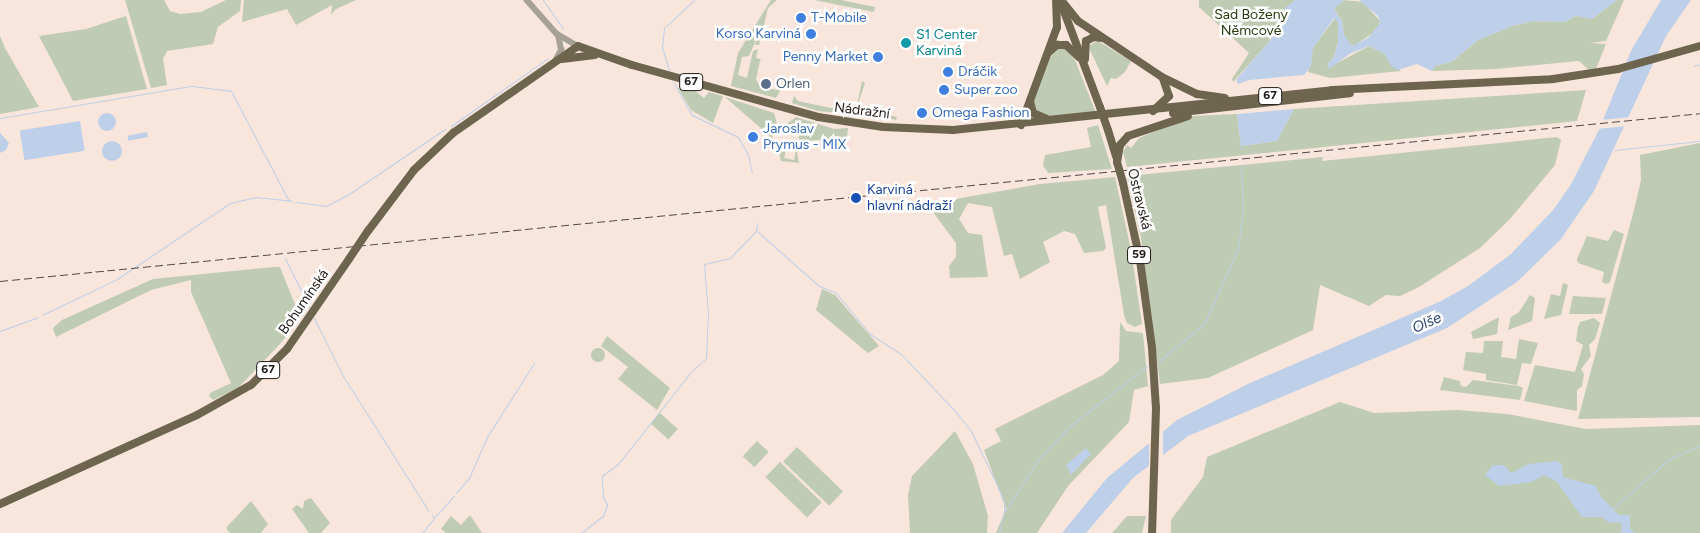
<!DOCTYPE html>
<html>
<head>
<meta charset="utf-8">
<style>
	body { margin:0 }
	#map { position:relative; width:1700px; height:533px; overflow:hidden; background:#f8e6dd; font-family:Figtree,sans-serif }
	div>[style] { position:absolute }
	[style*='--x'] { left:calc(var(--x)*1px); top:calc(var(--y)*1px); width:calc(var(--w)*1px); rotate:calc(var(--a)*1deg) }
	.green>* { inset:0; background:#bfcbb2; transform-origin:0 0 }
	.round { border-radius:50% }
	.water>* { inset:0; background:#bdcfe9; transform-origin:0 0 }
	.pier>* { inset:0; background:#f8e6dd }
	.stream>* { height:1px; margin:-0.5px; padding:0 0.5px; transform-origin:0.5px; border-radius:0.5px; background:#bdcfe9 }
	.minor>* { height:5.5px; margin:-2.75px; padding:0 2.75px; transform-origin:2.75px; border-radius:2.75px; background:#a7a195 }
	.major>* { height:8px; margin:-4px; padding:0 4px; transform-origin:4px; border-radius:4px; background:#6e654f }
	.rail>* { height:1px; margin-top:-0.5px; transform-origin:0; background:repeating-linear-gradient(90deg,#514844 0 8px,transparent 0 12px) }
	.major-bridge>* { height:8px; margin:-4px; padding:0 4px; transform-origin:4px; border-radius:4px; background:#6e654f }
	.dots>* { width:14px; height:14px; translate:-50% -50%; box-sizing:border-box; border:2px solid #fff; border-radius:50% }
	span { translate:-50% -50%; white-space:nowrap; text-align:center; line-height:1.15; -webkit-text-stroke:5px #fff; paint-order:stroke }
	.shield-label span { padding:1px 4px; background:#fff; border:1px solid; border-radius:4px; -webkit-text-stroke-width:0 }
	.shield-label { font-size:12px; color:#201a17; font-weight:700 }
	.park-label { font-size:14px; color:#283a0c }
	.shop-label { font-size:14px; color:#366cbe }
	.left { translate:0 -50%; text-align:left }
	.right { translate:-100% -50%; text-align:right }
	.culture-label { font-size:14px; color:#0d838f }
	.service-label { font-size:14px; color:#4e5e75 }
	.street-label { font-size:14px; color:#201a17 }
	.transit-label { font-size:14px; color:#164399 }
	.water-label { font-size:15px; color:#2f496f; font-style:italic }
</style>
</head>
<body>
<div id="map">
	<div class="green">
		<i style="clip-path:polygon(125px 0,164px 0,170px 11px,180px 14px,201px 12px,226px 0,241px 0,240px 11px,218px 27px,213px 44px,167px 51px,163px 59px,167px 85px,151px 88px)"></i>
		<i style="clip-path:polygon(244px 0,356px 0,336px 9px,331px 15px,332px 5px,296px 25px,287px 9px,242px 22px)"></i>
		<i style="clip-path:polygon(771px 0,777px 0,768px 8px,759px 45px,755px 45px,761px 29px,749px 56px,742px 57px,738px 75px,747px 78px,753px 51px,758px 49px,756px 58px,763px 60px,760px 60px,756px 80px,761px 87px,778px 90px,783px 86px,776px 98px,731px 86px,738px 53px)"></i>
		<i style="clip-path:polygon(814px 0,841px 0,875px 7px,874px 12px)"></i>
		<i style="clip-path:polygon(1199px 0,1295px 0,1282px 14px,1278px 32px,1233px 82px,1232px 79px,1249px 53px,1199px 7px)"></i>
		<i style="clip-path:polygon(1344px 0,1363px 2px,1380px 21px,1377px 30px,1354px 46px,1348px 43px,1344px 35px,1342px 21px,1334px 8px)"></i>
		<i style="clip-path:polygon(1617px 0,1624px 0,1606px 41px,1590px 43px,1606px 44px,1596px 69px,1589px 70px,1579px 61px,1496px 69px,1432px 71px,1435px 66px,1451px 62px,1478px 40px,1512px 26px,1533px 21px,1565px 22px,1576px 16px,1592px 19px)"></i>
		<i style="clip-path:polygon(126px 16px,147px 89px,73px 101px,39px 36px,86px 29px)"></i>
		<i style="clip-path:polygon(1335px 18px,1338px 22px,1338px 41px,1334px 57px,1327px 65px,1339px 62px,1369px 46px,1385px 54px,1401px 71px,1330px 78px,1308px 72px,1313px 48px)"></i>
		<i style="clip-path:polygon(0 36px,5px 48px,39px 107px,0 114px)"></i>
		<i style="clip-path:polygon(1098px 41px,1131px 61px,1125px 72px,1116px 79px,1111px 78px,1107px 86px,1090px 50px,1090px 45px)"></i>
		<i style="clip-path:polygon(1059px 49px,1065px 49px,1075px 60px,1096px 113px,1045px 116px,1037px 113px,1033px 99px,1050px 57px)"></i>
		<i style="clip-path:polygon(862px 81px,865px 83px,858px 104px,862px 105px,861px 110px,897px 117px,896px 120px,866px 112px,865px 115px,855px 115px)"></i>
		<i style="clip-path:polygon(678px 88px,695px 91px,704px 98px,709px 92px,723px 96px,713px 123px,691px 110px)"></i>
		<i style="clip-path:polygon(1586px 90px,1577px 121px,1127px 167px,1123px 152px,1127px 145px,1131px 148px,1139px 138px,1193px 116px,1237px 114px,1241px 146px,1277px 141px,1294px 109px)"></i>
		<i style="clip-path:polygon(794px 96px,798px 101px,840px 110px,839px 113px,818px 111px,792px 103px)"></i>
		<i style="clip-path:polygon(725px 97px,774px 113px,777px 124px,772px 138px)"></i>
		<i style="clip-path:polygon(796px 117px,834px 129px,848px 128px,847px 137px,807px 141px,797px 153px,799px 163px,781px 161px,778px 148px,786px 150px,784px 158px,794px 160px,800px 131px,784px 126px)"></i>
		<i style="clip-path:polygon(1098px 125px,1112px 169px,1048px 173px,1043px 165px,1045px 155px,1091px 147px,1087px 128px)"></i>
		<i style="clip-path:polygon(1557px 137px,1561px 140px,1555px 165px,1510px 219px,1480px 248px,1419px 287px,1400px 296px,1386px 295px,1369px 306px,1320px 285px,1313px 330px,1208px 378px,1160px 384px,1141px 238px,1127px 176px,1323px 157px,1322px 161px)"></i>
		<i style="clip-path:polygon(1700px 143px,1700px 417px,1578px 419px,1634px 210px,1641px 180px,1640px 155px)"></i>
		<i style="clip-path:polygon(1115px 177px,1131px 250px,1142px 324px,1135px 327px,1127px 323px,1124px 315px,1106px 205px,1098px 207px,1106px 248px,1103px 251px,1084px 253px,1075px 234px,1064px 231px,1043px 242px,1050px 262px,1020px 279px,1012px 254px,1004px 256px,992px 207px,968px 203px,959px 219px,968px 233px,982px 235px,988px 277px,950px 278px,949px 266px,956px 257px,956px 243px,927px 204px,1040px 184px)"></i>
		<i style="clip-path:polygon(1614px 230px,1624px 234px,1610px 282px,1606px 284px,1602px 282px,1604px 272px,1578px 263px,1577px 259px,1587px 236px,1608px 241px)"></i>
		<i style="clip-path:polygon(273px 267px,280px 267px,300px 317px,281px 343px,238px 388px,213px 400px,209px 396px,210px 393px,231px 383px,191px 292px,191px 280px,151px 290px,56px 337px,54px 332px,53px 328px,62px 320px,153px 279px)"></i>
		<i style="clip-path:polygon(1563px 283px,1568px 285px,1561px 315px,1544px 319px,1551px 294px,1560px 296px)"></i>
		<i style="clip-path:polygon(822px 289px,835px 295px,879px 346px,868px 353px,816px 310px)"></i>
		<i style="clip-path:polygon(1530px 295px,1535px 298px,1532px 321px,1508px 330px,1511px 317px,1519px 312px)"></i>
		<i style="clip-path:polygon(1573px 296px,1606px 298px,1602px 314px,1569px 314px)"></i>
		<i style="clip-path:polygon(1499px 317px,1497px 334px,1473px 339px,1471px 332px)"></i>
		<i style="clip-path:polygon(1594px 318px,1600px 323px,1595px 339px,1589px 345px,1591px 356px,1581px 369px,1584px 374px,1582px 386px,1577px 390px,1577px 411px,1524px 401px,1535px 365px,1575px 372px,1583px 345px,1576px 341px,1578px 327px,1580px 322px)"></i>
		<i style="clip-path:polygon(1120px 322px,1126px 331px,1143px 333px,1148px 386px,1134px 390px,1129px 422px,1068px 486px,1037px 533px,996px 533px,1006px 509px,984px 450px,1001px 441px,995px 429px,1103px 375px,1119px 361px)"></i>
		<i style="clip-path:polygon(607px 336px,670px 388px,657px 410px,618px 379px,628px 367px,601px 346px)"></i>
		<i style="clip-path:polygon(1519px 339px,1538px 343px,1531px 364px,1522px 363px,1517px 385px,1486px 380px,1486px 374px,1463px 370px,1466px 352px,1483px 353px,1484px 341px,1503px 341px,1501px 357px,1516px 359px)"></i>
		<i class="round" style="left:591px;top:348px;width:14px;height:14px"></i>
		<i style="clip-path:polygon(1444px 377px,1460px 381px,1461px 386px,1466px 387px,1473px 380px,1519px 386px,1523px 388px,1520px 400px,1440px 390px)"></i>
		<i style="clip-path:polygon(1340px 402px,1374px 413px,1458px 410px,1507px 414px,1586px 429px,1700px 425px,1700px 533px,1171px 533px,1171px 520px,1203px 477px,1207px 457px)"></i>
		<i style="left:660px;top:413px;width:24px;height:14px;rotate:42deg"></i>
		<i style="clip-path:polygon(955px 431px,973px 464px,988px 516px,987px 533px,910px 533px,908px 495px,912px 476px)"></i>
		<i style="left:757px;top:441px;width:16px;height:21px;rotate:43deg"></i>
		<i style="left:797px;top:447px;width:64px;height:20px;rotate:44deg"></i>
		<i style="left:780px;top:462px;width:58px;height:21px;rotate:44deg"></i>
		<i style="clip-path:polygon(311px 498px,330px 523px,321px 533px,309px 533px,292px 509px,297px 505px,303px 509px,304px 501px)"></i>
		<i style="clip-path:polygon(251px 501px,268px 524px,261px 533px,230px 533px,226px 528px)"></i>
		<i style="clip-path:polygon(470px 515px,482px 533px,446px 533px,441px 529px,451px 516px,461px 525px)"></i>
		<i style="clip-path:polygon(1127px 516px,1146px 516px,1142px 533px,1112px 533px)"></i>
	</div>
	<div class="water">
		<i style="clip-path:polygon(1295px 0,1344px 0,1334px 9px,1342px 21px,1344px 35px,1352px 46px,1368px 38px,1380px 23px,1378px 16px,1359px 0,1617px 0,1592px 19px,1576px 16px,1565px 22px,1533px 21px,1512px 26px,1478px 40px,1451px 62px,1435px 66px,1432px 71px,1417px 64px,1398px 70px,1391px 66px,1385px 54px,1369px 46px,1351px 53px,1329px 69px,1327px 65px,1334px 57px,1338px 41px,1338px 22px,1334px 18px,1313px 48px,1311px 66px,1304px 75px,1249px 80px,1238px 84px,1236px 80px,1279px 30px,1285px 8px)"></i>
		<i style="clip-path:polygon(1661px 0,1691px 0,1666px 36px,1594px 191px,1561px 239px,1517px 282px,1447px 328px,1188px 436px,1133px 478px,1086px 533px,1062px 533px,1107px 478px,1177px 420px,1250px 383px,1441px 301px,1468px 286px,1511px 254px,1553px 210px,1570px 186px,1599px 130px,1631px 51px)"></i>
		<i style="clip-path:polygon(1294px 109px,1277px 141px,1241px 146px,1237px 114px)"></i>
		<i class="round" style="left:98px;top:113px;width:18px;height:18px"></i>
		<i style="left:80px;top:121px;width:30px;height:61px;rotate:81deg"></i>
		<i style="left:147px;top:132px;width:5px;height:20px;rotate:79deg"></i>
		<i style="clip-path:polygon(0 133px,9px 143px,6px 150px,0 153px)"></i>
		<i class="round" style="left:102px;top:141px;width:20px;height:20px"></i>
		<i style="clip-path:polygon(1086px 448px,1091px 454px,1071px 475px,1066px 465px)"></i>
		<i style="clip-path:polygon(1557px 461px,1562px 465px,1563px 477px,1596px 486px,1601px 497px,1619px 515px,1630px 515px,1630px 529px,1635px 533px,1621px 533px,1622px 524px,1619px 522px,1610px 523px,1601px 517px,1582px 517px,1557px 482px,1544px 475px,1532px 482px,1499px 486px,1485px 475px,1493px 465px,1504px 465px,1511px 473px,1529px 464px)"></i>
	</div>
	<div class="pier">
		<i style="clip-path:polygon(1632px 117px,1628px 126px,1596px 129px,1600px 120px)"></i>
		<i style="clip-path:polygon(1163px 427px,1163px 456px,1149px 468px,1149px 437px)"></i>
	</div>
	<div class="stream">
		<i style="--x:543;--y:0;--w:35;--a:55"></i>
		<i style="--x:1694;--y:66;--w:6;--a:-18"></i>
		<i style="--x:669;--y:70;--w:24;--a:-107"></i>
		<i style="--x:662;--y:47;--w:19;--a:-84"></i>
		<i style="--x:664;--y:28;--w:41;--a:-43"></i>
		<i style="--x:674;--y:83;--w:37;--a:61"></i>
		<i style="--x:692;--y:115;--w:51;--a:25.6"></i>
		<i style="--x:738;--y:137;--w:21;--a:61"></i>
		<i style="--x:748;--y:155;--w:17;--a:77"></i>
		<i style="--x:0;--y:118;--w:195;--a:-9.5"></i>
		<i style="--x:192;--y:86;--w:39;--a:7"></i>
		<i style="--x:231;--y:91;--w:124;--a:62.2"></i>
		<i style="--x:451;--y:126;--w:118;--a:-35"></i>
		<i style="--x:1241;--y:149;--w:3;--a:-90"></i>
		<i style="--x:1614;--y:150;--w:86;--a:-6"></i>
		<i style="--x:295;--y:202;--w:31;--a:7"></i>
		<i style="--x:326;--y:206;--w:22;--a:-27"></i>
		<i style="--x:346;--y:196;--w:120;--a:-34.1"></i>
		<i style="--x:757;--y:231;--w:83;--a:41.6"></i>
		<i style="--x:819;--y:286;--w:18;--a:22"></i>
		<i style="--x:836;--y:293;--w:53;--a:50.3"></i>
		<i style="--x:870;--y:334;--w:37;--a:33"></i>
		<i style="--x:901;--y:354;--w:79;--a:46.5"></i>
		<i style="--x:955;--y:411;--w:26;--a:51"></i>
		<i style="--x:971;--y:431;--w:60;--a:64.3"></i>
		<i style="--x:997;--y:485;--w:17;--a:66"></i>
		<i style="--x:1004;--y:501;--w:11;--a:90"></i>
		<i style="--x:285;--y:258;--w:57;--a:63.9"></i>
		<i style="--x:42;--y:315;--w:83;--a:-25.6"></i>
		<i style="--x:117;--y:279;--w:136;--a:-33.9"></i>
		<i style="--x:230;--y:203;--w:26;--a:-13"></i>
		<i style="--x:255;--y:197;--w:37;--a:6"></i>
		<i style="--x:314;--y:318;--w:65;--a:63.4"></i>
		<i style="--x:343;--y:376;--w:159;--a:57.6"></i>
		<i style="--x:0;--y:331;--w:40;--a:-20.2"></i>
		<i style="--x:1159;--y:361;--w:58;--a:-39.4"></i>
		<i style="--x:1204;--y:324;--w:82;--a:-65.6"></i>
		<i style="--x:1238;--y:249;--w:39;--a:-83"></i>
		<i style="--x:1243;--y:210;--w:44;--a:-92.6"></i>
		<i style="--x:456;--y:493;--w:20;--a:-49"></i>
		<i style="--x:469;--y:478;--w:45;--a:-66.3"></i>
		<i style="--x:487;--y:437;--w:88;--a:-57.6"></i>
		<i style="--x:1613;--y:508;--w:74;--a:-41.2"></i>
		<i style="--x:1669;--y:459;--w:34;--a:-23"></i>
		<i style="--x:434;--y:518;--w:30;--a:-48"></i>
		<i style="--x:422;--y:533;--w:19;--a:-51"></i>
		<i style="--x:434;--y:518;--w:4;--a:-124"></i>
		<i style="--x:581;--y:533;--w:28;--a:-38"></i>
		<i style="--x:603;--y:516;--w:12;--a:-70"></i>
		<i style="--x:607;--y:505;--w:9;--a:-117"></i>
		<i style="--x:603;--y:497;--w:21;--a:-93"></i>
		<i style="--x:602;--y:476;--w:21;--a:-37"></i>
		<i style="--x:619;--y:463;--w:115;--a:-51.7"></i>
		<i style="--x:690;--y:373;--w:22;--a:-43"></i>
		<i style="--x:706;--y:358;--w:45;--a:-87.5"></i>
		<i style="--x:708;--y:313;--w:49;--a:-94.7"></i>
		<i style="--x:704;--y:264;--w:27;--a:-13"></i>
		<i style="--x:730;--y:258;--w:37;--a:-46"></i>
		<i style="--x:756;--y:231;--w:8;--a:-83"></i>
		<i style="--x:999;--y:533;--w:22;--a:-77"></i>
		<i style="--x:1004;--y:512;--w:64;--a:-56.6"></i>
		<i style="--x:1039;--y:459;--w:45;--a:-46.8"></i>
		<i style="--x:1070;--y:426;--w:98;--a:-37.9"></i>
	</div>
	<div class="minor">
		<i style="--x:527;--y:0;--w:45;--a:48.6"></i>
		<i style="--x:557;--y:34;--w:24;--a:30"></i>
		<i style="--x:555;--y:61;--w:13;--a:-61"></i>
		<i style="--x:561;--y:50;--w:15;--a:-101"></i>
	</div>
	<div class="major">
		<i style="--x:1061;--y:0;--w:27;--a:51"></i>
		<i style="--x:1078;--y:21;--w:101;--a:33.7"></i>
		<i style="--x:1162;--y:77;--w:39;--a:26"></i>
		<i style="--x:1197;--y:94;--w:28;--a:8"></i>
		<i style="--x:1062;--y:6;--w:108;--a:69.4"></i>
		<i style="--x:1049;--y:52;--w:11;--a:-41"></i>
		<i style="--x:1057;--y:45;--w:9;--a:0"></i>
		<i style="--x:1066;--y:45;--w:18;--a:43"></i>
		<i style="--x:562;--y:59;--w:33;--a:-7"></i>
		<i style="--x:1085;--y:59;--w:18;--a:-87"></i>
		<i style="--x:1086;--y:41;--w:9;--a:-27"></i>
		<i style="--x:1094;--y:37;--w:8;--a:7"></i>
		<i style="--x:1030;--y:101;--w:12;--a:76"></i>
		<i style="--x:1033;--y:113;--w:15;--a:23"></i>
		<i style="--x:1153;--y:111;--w:22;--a:-43"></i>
		<i style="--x:1169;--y:96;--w:18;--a:-109"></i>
		<i style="--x:1173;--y:113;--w:178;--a:-6.4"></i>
		<i style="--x:1021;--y:125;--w:104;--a:-69.8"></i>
		<i style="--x:1057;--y:27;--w:27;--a:-92"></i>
		<i style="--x:1108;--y:130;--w:28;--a:73"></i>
		<i style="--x:1117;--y:162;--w:17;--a:-80"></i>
		<i style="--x:1120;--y:145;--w:12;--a:-48"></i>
		<i style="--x:1128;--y:136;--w:63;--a:-18.4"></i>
		<i style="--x:1123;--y:183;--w:79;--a:77.6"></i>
		<i style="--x:1140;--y:260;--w:89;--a:82.2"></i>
		<i style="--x:1152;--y:348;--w:60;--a:86.2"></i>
		<i style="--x:1156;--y:408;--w:125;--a:91.8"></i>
		<i style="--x:368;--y:231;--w:76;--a:-53"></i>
		<i style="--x:414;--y:170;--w:54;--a:-43.5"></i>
		<i style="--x:453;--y:133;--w:152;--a:-34.8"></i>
		<i style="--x:578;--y:46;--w:57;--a:19.4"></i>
		<i style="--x:632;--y:65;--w:193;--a:15.6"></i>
		<i style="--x:818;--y:117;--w:66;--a:8.7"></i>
		<i style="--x:883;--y:127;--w:70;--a:2.5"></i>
		<i style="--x:953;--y:130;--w:381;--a:-6"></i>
		<i style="--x:1332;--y:90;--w:221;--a:-2.8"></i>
		<i style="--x:1553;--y:79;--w:66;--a:-8.7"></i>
		<i style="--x:1618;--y:69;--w:85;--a:-15.7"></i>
		<i style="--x:0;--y:504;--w:216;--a:-24.3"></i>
		<i style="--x:197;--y:415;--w:62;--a:-29.1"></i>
		<i style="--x:251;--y:385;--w:51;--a:-45"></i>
		<i style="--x:287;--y:349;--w:109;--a:-55.4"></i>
	</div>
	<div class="rail">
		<i style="--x:0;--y:281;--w:1708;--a:-5.64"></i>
	</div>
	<div class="major-bridge">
		<i style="--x:1100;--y:107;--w:24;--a:71"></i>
		<i style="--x:1117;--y:162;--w:22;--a:74"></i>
		<i style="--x:349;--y:259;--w:34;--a:-56"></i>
	</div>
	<div class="dots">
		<i style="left:801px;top:18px;background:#3f7fe0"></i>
		<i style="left:811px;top:34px;background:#3f7fe0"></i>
		<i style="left:906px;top:43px;background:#0f9aa8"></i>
		<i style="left:878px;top:57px;background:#3f7fe0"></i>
		<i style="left:948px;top:72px;background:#3f7fe0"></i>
		<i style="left:766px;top:84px;background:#5c6f8a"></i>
		<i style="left:944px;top:90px;background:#3f7fe0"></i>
		<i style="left:922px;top:113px;background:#3f7fe0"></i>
		<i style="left:753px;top:137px;background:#3f7fe0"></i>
		<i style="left:856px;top:198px;background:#1a4fb4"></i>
	</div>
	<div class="shield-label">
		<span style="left:691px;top:82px">67</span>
		<span style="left:1270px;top:96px">67</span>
		<span style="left:1139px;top:255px">59</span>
		<span style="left:268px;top:370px">67</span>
	</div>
	<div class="park-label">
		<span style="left:1251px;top:23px">Sad Boženy<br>Němcové</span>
	</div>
	<div class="shop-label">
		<span class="left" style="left:811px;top:18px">T-Mobile</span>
		<span class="right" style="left:801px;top:34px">Korso Karviná</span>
		<span class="right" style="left:868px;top:57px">Penny Market</span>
		<span class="left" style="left:958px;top:72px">Dráčik</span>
		<span class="left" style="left:954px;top:90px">Super zoo</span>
		<span class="left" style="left:932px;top:113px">Omega Fashion</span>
		<span class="left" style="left:763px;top:137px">Jaroslav<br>Prymus - MIX</span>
	</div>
	<div class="culture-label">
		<span class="left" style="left:916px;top:43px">S1 Center<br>Karviná</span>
	</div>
	<div class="service-label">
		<span class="left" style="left:776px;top:84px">Orlen</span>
	</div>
	<div class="street-label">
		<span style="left:862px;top:111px;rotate:7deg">Nádražní</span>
		<span style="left:1139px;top:199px;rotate:76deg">Ostravská</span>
		<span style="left:304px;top:302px;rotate:-55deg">Bohumínská</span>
	</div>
	<div class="transit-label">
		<span class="left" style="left:867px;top:198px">Karviná<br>hlavní nádraží</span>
	</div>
	<div class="water-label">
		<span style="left:1427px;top:323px;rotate:-24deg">Olše</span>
	</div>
</div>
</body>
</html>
